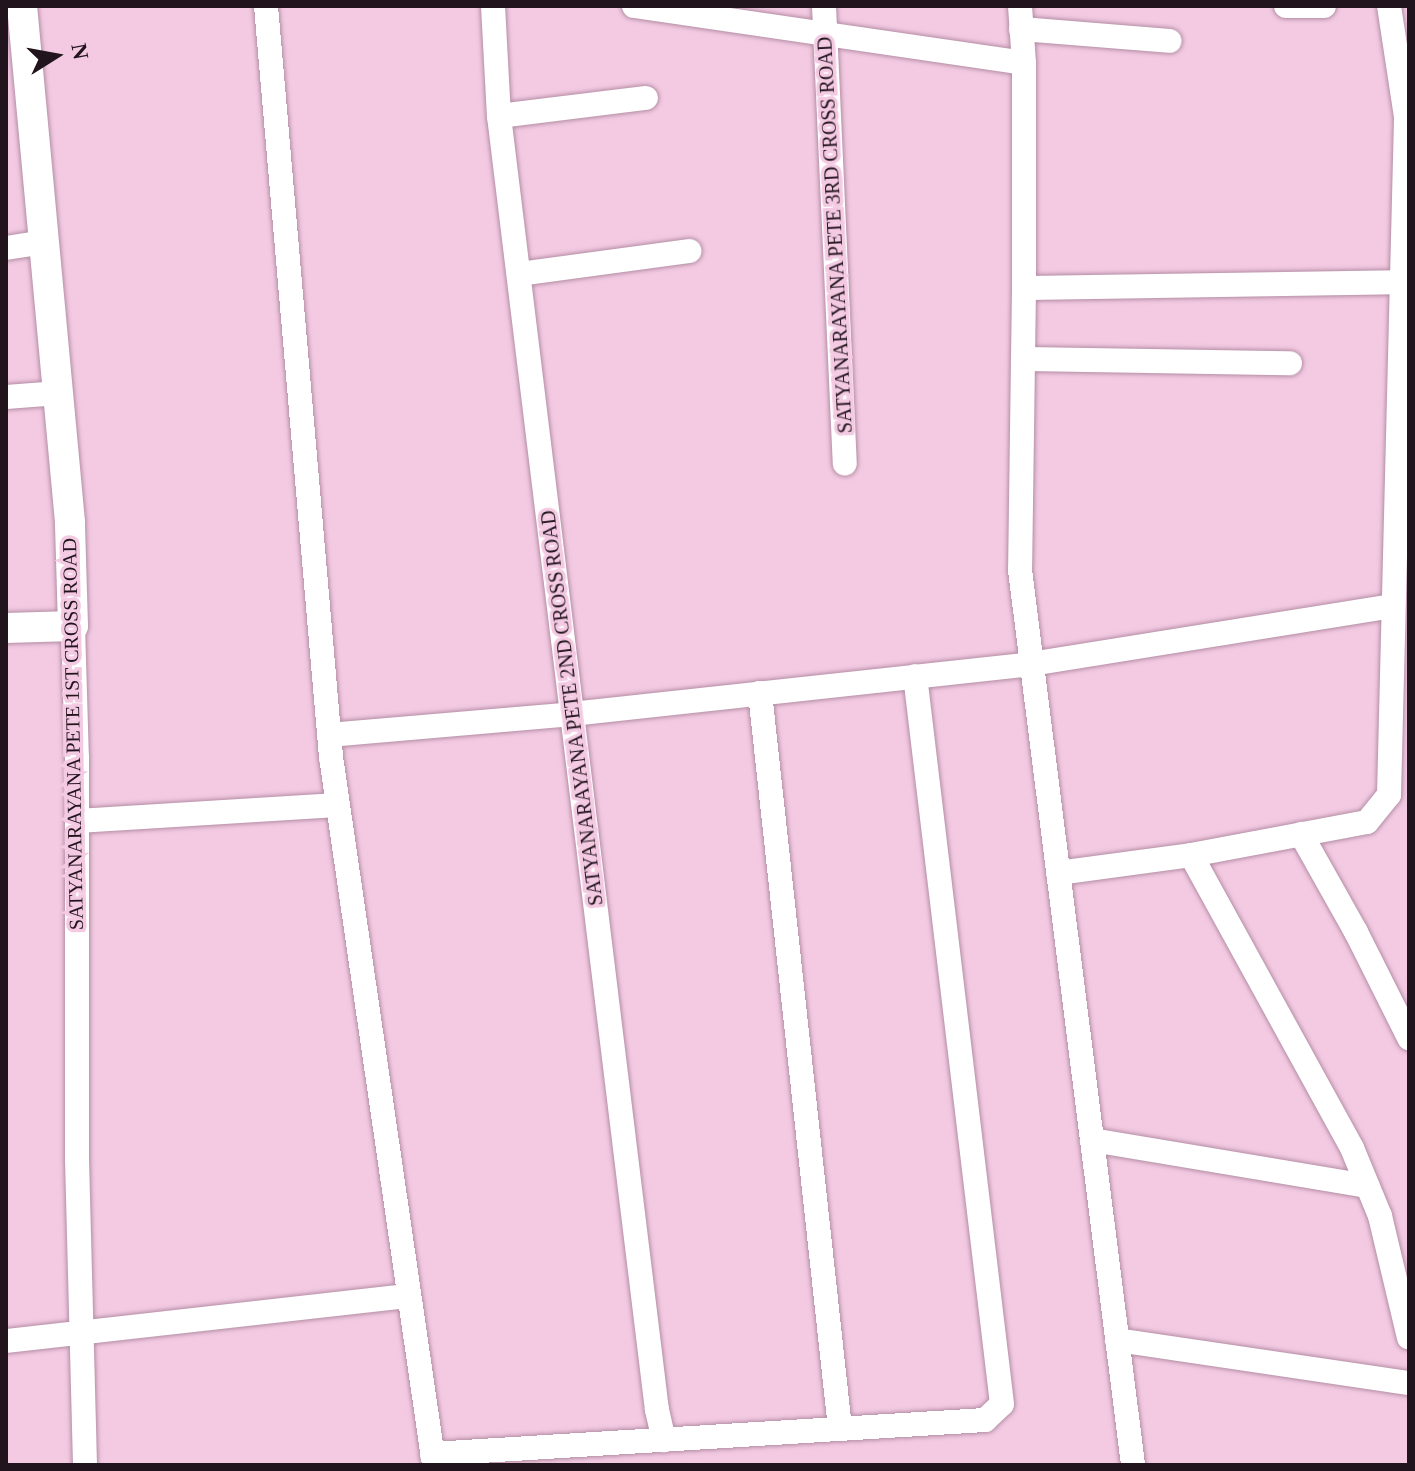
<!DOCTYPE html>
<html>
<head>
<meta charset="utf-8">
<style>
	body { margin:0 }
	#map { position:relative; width:1415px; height:1471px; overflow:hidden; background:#f3cae2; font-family:Georgia,serif }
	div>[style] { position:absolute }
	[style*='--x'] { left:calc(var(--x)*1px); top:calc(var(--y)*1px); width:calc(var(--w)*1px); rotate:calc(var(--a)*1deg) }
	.roads { filter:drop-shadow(0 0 2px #b48ea5) drop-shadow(0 0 2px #b48ea5) }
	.minor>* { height:24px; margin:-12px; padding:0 12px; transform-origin:12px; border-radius:12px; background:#fff }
	.tertiary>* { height:30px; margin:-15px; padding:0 15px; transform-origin:15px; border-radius:15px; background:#fff }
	span { translate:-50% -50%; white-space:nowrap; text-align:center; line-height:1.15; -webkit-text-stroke:7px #f3cae2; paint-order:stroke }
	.street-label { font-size:20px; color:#22141d }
	.frame { position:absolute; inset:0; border:8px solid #22141d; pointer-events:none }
	.north { position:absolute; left:16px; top:16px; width:80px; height:80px; -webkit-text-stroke:6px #f3cae2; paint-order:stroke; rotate:79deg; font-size:22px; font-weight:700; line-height:32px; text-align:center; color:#22141d }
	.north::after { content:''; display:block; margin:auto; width:28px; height:36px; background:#22141d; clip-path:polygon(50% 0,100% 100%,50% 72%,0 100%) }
</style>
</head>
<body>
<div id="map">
	<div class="roads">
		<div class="minor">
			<i style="--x:266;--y:6;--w:754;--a:85.05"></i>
			<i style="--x:331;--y:757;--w:715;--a:81.72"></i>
			<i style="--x:493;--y:6;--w:110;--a:86.9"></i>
			<i style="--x:499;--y:116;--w:1304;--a:83.04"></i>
			<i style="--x:657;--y:1410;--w:31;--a:77"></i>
			<i style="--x:634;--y:6;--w:394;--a:8.3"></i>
			<i style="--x:824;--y:6;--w:458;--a:87.4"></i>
			<i style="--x:1020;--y:6;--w:57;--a:86"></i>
			<i style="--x:1024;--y:63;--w:225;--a:90"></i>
			<i style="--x:1024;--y:288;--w:282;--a:90.8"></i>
			<i style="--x:1020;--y:570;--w:902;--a:82.8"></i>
			<i style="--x:1286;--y:6;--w:38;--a:0"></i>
			<i style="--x:1021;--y:29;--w:149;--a:4.6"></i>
			<i style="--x:499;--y:116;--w:148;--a:-7"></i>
			<i style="--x:6;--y:248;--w:38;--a:-9"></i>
			<i style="--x:519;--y:274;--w:172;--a:-7.7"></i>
			<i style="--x:1024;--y:288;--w:377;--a:-0.9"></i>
			<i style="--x:1023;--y:359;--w:267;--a:0.9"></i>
			<i style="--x:6;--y:397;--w:53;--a:-4.3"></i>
			<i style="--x:73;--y:626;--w:131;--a:88.3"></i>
			<i style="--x:77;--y:757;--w:402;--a:90"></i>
			<i style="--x:77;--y:1159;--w:306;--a:88.5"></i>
			<i style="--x:760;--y:693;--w:739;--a:83.79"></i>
			<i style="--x:329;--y:735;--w:244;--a:-4.9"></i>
			<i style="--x:572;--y:714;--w:462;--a:-6.2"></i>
			<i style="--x:1031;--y:664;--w:366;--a:-9.1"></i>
			<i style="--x:77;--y:821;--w:261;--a:-3.5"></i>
			<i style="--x:1301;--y:834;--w:112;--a:60.7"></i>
			<i style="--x:1356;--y:932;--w:119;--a:63.4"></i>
			<i style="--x:1191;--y:855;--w:334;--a:61.2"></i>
			<i style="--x:1352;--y:1148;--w:74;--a:67.6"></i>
			<i style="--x:1380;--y:1216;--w:125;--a:76.6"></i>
			<i style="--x:1058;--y:873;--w:134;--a:-7.7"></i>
			<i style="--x:1191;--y:855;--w:179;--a:-10.6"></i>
			<i style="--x:1367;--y:822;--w:35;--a:-51"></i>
			<i style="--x:1389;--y:795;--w:678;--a:-88.56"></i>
			<i style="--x:1406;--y:117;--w:112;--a:-98.7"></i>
			<i style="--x:1092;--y:1140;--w:279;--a:9.5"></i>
			<i style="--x:1117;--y:1340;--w:295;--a:8.4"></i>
			<i style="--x:6;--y:1341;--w:405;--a:-6.4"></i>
			<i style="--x:432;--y:1454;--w:554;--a:-3.52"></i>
			<i style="--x:985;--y:1420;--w:23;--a:-43"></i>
			<i style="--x:1002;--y:1404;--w:733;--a:-96.81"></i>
		</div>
		<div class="tertiary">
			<i style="--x:6;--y:628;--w:67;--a:-1.7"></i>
			<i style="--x:73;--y:626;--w:104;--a:-91.7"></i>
			<i style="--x:70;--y:522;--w:518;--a:-95.31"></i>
		</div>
	</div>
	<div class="street-label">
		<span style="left:835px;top:235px;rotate:-93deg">SATYANARAYANA PETE 3RD CROSS ROAD</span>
		<span style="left:572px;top:708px;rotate:-97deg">SATYANARAYANA PETE 2ND CROSS ROAD</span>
		<span style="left:73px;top:734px;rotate:-91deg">SATYANARAYANA PETE 1ST CROSS ROAD</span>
	</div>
	<div class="frame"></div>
	<div class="north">N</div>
</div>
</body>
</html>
